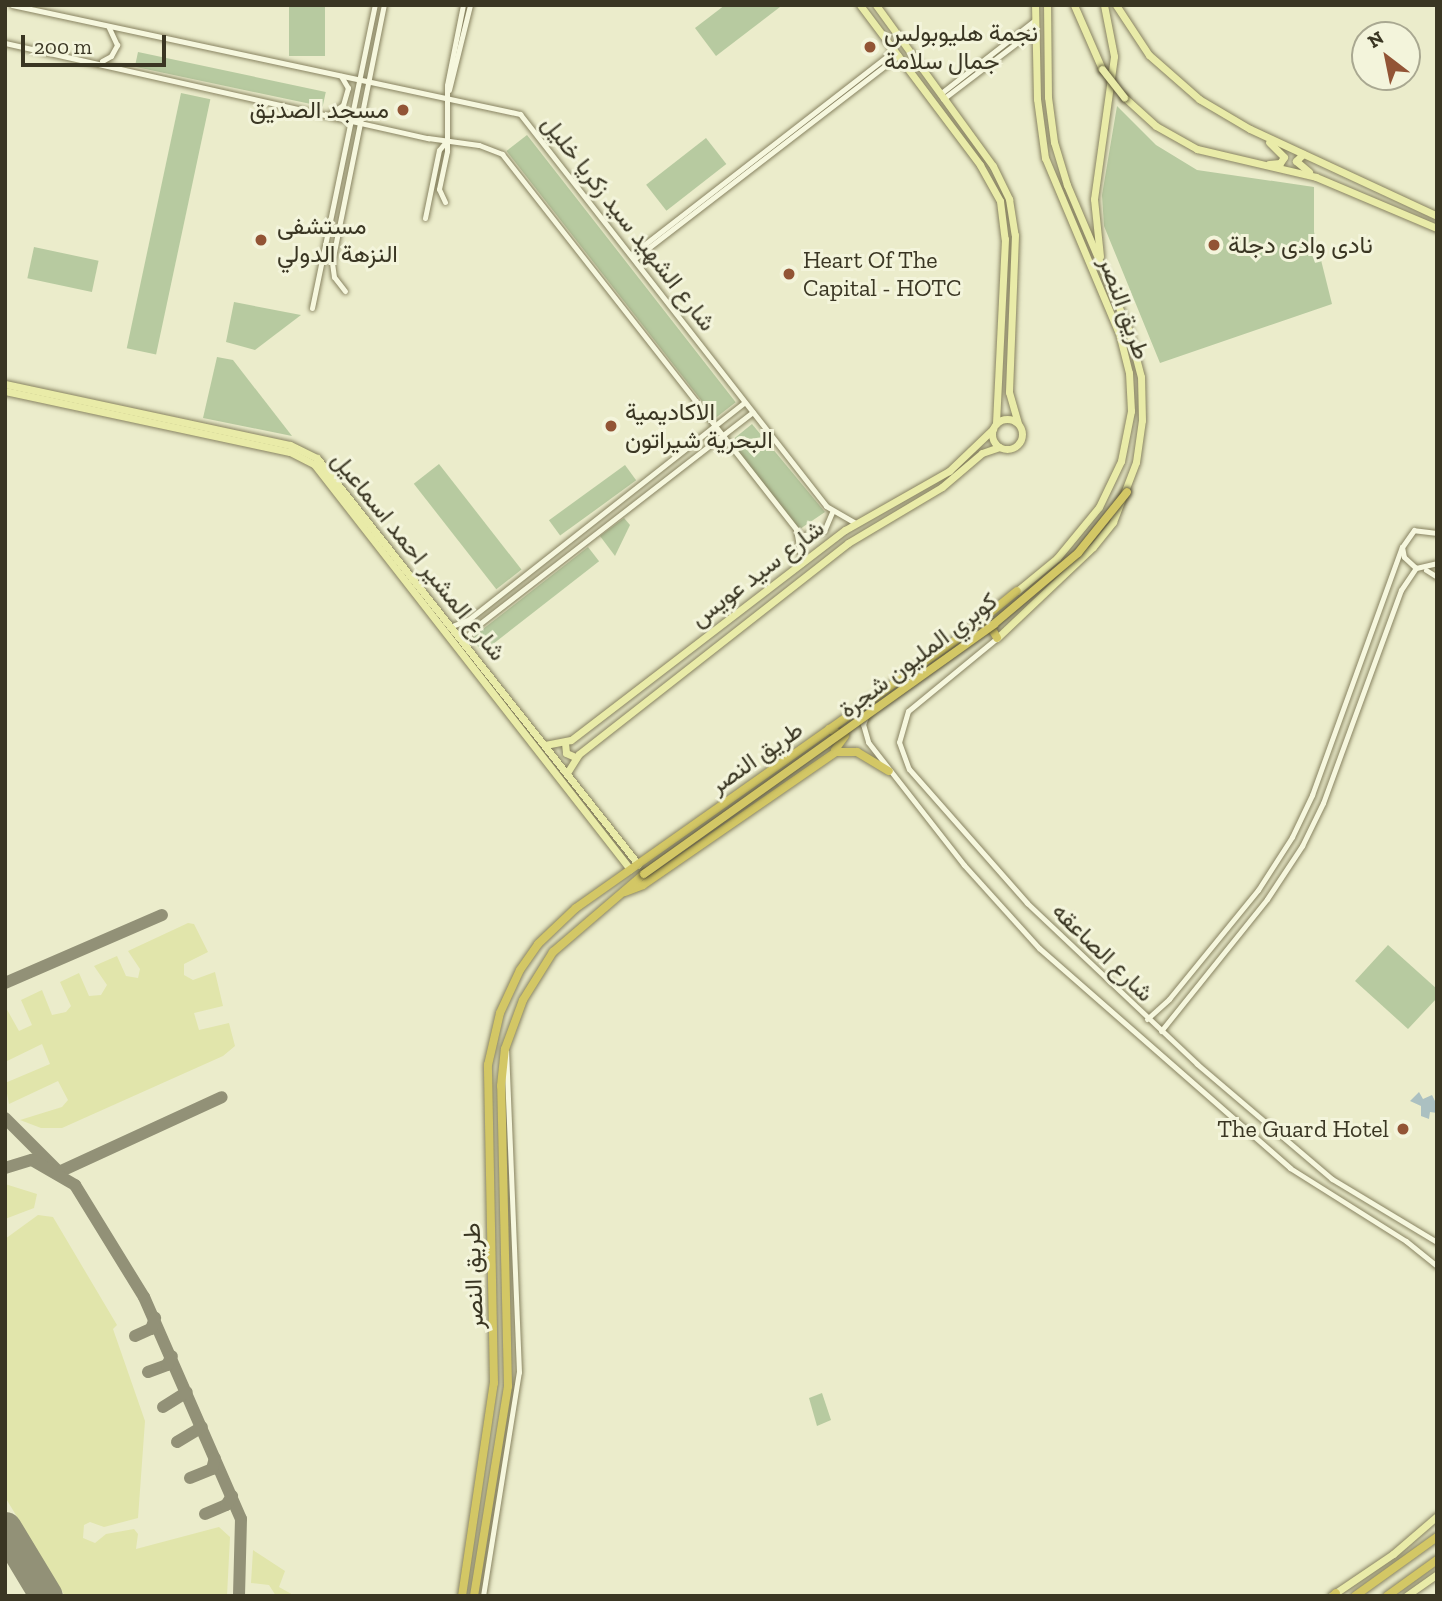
<!DOCTYPE html>
<html>
<head>
<meta charset="utf-8">
<style>
	body { margin:0 }
	#map { position:relative; width:1442px; height:1601px; overflow:hidden; background:#ebeccb; font-family:"Zilla Slab",Vazirmatn,serif }
	div>[style] { position:absolute }
	[style*='--x'] { left:calc(var(--x)*1px); top:calc(var(--y)*1px); width:calc(var(--w)*1px); rotate:calc(var(--a)*1deg) }
	.green>* { inset:0; background:#b7caa0; transform-origin:0 0 }
	.sand>* { inset:0; background:#e1e5ab }
	.water>* { inset:0; background:#abc0c1 }
	.taxiway>* { height:12px; margin:-6px; padding:0 6px; transform-origin:6px; border-radius:6px; background:#929177 }
	.runway>* { height:33px; margin:-16.5px; padding:0 16.5px; transform-origin:16.5px; border-radius:16.5px; background:#929177 }
	.roads { filter:drop-shadow(0 0 2px #888361) drop-shadow(0 0 2px #888361) }
	.minor>* { height:5px; margin:-2.5px; padding:0 2.5px; transform-origin:2.5px; border-radius:2.5px; background:#f6f7de }
	.major>* { height:7px; margin:-3.5px; padding:0 3.5px; transform-origin:3.5px; border-radius:3.5px; background:#e9eba8 }
	.major>.ring { margin:-3.5px; padding:0; box-sizing:content-box; background:none; border:7px solid #e9eba8; border-radius:50% }
	.highway>* { height:8px; margin:-4px; padding:0 4px; transform-origin:4px; border-radius:4px; background:#d3c765 }
	.bridges { filter:drop-shadow(0 0 2px #565034) drop-shadow(0 0 2px #565034) }
	.major-bridge>* { height:7px; margin:-3.5px; padding:0 3.5px; transform-origin:3.5px; border-radius:3.5px; background:#e9eba8 }
	.highway-bridge>* { height:8px; margin:-4px; padding:0 4px; transform-origin:4px; border-radius:4px; background:#d3c765 }
	.dots>* { width:19px; height:19px; translate:-50% -50%; box-sizing:border-box; border:4px solid #f3f4db; border-radius:50% }
	span { translate:-50% -50%; white-space:nowrap; text-align:center; line-height:1.15; -webkit-text-stroke:6px #f3f4db; paint-order:stroke }
	.poi-label { font-size:24px; color:#3a3623 }
	.left { translate:0 -50%; text-align:left }
	.right { translate:-100% -50%; text-align:right }
	.street-label { font-size:24px; color:#3a3623 }
	.frame { position:absolute; inset:0; border:7px solid #3a3623; pointer-events:none }
	.north { position:absolute; left:1351px; top:21px; width:70px; height:70px; box-sizing:border-box; background:#f3f4db; border:2px solid #a9a891; border-radius:50%; rotate:328deg; font-size:19px; font-weight:700; line-height:28px; text-align:center; color:#3a3623 }
	.north::after { content:''; display:block; margin:auto; width:24px; height:32px; background:#925435; clip-path:polygon(50% 0,100% 100%,50% 72%,0 100%) }
	.scale { position:absolute; left:21px; top:35px; width:145px; height:32px; box-sizing:border-box; border:4px solid #3a3623; border-top:0; padding-left:9px; font-size:21px; line-height:24px; white-space:nowrap; color:#3a3623; -webkit-text-stroke:5px #f3f4db; paint-order:stroke }
</style>
</head>
<body>
<div id="map">
	<div class="green">
		<i style="left:289px;top:5px;width:36px;height:51px"></i>
		<i style="clip-path:polygon(725px 5px,779px 5px,780px 7px,716px 56px,695px 28px)"></i>
		<i style="left:138px;top:52px;width:192px;height:15px;rotate:12deg"></i>
		<i style="left:181px;top:93px;width:30px;height:261px;rotate:12deg"></i>
		<i style="clip-path:polygon(1117px 106px,1156px 145px,1197px 170px,1314px 187px,1314px 232px,1332px 304px,1160px 363px,1104px 226px,1102px 195px)"></i>
		<i style="left:527px;top:135px;width:339px;height:26px;rotate:52deg"></i>
		<i style="left:706px;top:138px;width:33px;height:76px;rotate:52deg"></i>
		<i style="left:34px;top:247px;width:66px;height:32px;rotate:12deg"></i>
		<i style="clip-path:polygon(234px 302px,301px 315px,255px 350px,226px 342px)"></i>
		<i style="clip-path:polygon(217px 357px,233px 360px,292px 436px,203px 418px)"></i>
		<i style="clip-path:polygon(752px 424px,825px 512px,797px 531px,731px 441px)"></i>
		<i style="left:439px;top:464px;width:134px;height:32px;rotate:52deg"></i>
		<i style="left:625px;top:465px;width:19px;height:94px;rotate:54deg"></i>
		<i style="clip-path:polygon(624px 518px,630px 525px,615px 556px,600px 536px)"></i>
		<i style="left:588px;top:547px;width:18px;height:148px;rotate:52deg"></i>
		<i style="clip-path:polygon(1388px 945px,1437px 989px,1437px 998px,1408px 1029px,1355px 981px)"></i>
		<i style="clip-path:polygon(822px 1393px,831px 1420px,817px 1426px,809px 1398px)"></i>
	</div>
	<div class="sand">
		<i style="clip-path:polygon(188px 923px,194px 924px,208px 952px,184px 964px,184px 975px,193px 980px,215px 972px,223px 1006px,194px 1013px,199px 1030px,229px 1023px,235px 1046px,223px 1056px,62px 1128px,41px 1128px,20px 1120px,62px 1107px,68px 1100px,58px 1081px,9px 1104px,5px 1083px,50px 1064px,42px 1044px,5px 1062px,5px 1006px,19px 1031px,32px 1025px,21px 1000px,42px 990px,52px 1015px,66px 1012px,71px 1006px,60px 982px,79px 973px,89px 996px,101px 995px,107px 985px,94px 966px,117px 956px,126px 976px,138px 978px,140px 969px,128px 951px)"></i>
		<i style="clip-path:polygon(5px 1184px,37px 1194px,34px 1208px,5px 1219px)"></i>
		<i style="clip-path:polygon(38px 1215px,53px 1217px,117px 1325px,113px 1329px,145px 1421px,138px 1518px,104px 1527px,90px 1522px,84px 1525px,83px 1538px,95px 1543px,106px 1534px,134px 1529px,138px 1534px,136px 1549px,219px 1527px,230px 1537px,227px 1596px,65px 1596px,5px 1497px,5px 1239px)"></i>
		<i style="clip-path:polygon(253px 1550px,285px 1571px,279px 1587px,295px 1596px,276px 1596px,269px 1585px,251px 1583px)"></i>
	</div>
	<div class="water">
		<i style="clip-path:polygon(1419px 1092px,1423px 1099px,1432px 1095px,1437px 1105px,1437px 1113px,1430px 1112px,1429px 1119px,1421px 1116px,1421px 1106px,1410px 1101px)"></i>
	</div>
	<div class="taxiway">
		<i style="--x:5;--y:983;--w:171;--a:-23.4"></i>
		<i style="--x:5;--y:1118;--w:76;--a:45"></i>
		<i style="--x:59;--y:1172;--w:179;--a:-24.7"></i>
		<i style="--x:5;--y:1168;--w:28;--a:-17"></i>
		<i style="--x:32;--y:1160;--w:50;--a:30.2"></i>
		<i style="--x:75;--y:1185;--w:132;--a:58.4"></i>
		<i style="--x:144;--y:1297;--w:242;--a:66.4"></i>
		<i style="--x:241;--y:1519;--w:77;--a:91.5"></i>
		<i style="--x:135;--y:1336;--w:17;--a:-24"></i>
		<i style="--x:151;--y:1329;--w:12;--a:-70"></i>
		<i style="--x:148;--y:1372;--w:20;--a:-20"></i>
		<i style="--x:167;--y:1365;--w:10;--a:-61"></i>
		<i style="--x:163;--y:1407;--w:28;--a:-32"></i>
		<i style="--x:177;--y:1442;--w:29;--a:-31"></i>
		<i style="--x:190;--y:1478;--w:24;--a:-22"></i>
		<i style="--x:212;--y:1469;--w:11;--a:-75"></i>
		<i style="--x:205;--y:1514;--w:23;--a:-23"></i>
		<i style="--x:226;--y:1505;--w:11;--a:-56"></i>
	</div>
	<div class="runway">
		<i style="--x:5;--y:1528;--w:79;--a:58.9"></i>
	</div>
	<div class="roads">
		<div class="minor">
			<i style="--x:12;--y:5;--w:520;--a:12.11"></i>
			<i style="--x:520;--y:114;--w:497;--a:52"></i>
			<i style="--x:826;--y:506;--w:34;--a:30"></i>
			<i style="--x:5;--y:43;--w:434;--a:12.7"></i>
			<i style="--x:428;--y:138;--w:51;--a:7.8"></i>
			<i style="--x:479;--y:145;--w:25;--a:21"></i>
			<i style="--x:502;--y:154;--w:477;--a:51.9"></i>
			<i style="--x:796;--y:529;--w:35;--a:80"></i>
			<i style="--x:102;--y:61;--w:10;--a:-29"></i>
			<i style="--x:111;--y:56;--w:13;--a:-61"></i>
			<i style="--x:117;--y:45;--w:19;--a:-115"></i>
			<i style="--x:449;--y:90;--w:88;--a:-76.1"></i>
			<i style="--x:940;--y:94;--w:120;--a:-37.9"></i>
			<i style="--x:943;--y:99;--w:116;--a:-37.3"></i>
			<i style="--x:330;--y:114;--w:16;--a:-35"></i>
			<i style="--x:343;--y:105;--w:18;--a:-74"></i>
			<i style="--x:348;--y:88;--w:14;--a:-120"></i>
			<i style="--x:445;--y:202;--w:14;--a:-115"></i>
			<i style="--x:439;--y:189;--w:39;--a:-78"></i>
			<i style="--x:447;--y:151;--w:66;--a:-90"></i>
			<i style="--x:447;--y:85;--w:82;--a:-78.7"></i>
			<i style="--x:425;--y:218;--w:69;--a:-78.4"></i>
			<i style="--x:439;--y:150;--w:8;--a:-50"></i>
			<i style="--x:631;--y:255;--w:334;--a:-37.8"></i>
			<i style="--x:634;--y:259;--w:334;--a:-37.6"></i>
			<i style="--x:345;--y:291;--w:18;--a:-128"></i>
			<i style="--x:334;--y:277;--w:15;--a:-98"></i>
			<i style="--x:332;--y:262;--w:262;--a:-78.6"></i>
			<i style="--x:312;--y:308;--w:309;--a:-78.3"></i>
			<i style="--x:1437;--y:533;--w:23;--a:-173"></i>
			<i style="--x:1414;--y:530;--w:21;--a:125"></i>
			<i style="--x:1402;--y:547;--w:10;--a:79"></i>
			<i style="--x:1404;--y:557;--w:16;--a:43"></i>
			<i style="--x:1416;--y:568;--w:22;--a:-13"></i>
			<i style="--x:800;--y:536;--w:25;--a:-12"></i>
			<i style="--x:824;--y:531;--w:21;--a:-67"></i>
			<i style="--x:1426;--y:570;--w:13;--a:32"></i>
			<i style="--x:452;--y:626;--w:17;--a:-21"></i>
			<i style="--x:468;--y:620;--w:352;--a:-38.2"></i>
			<i style="--x:997;--y:638;--w:115;--a:140.6"></i>
			<i style="--x:908;--y:711;--w:32;--a:106"></i>
			<i style="--x:899;--y:742;--w:29;--a:70"></i>
			<i style="--x:909;--y:769;--w:179;--a:48.6"></i>
			<i style="--x:1027;--y:903;--w:234;--a:43.4"></i>
			<i style="--x:1197;--y:1064;--w:177;--a:40.4"></i>
			<i style="--x:1332;--y:1179;--w:122;--a:31"></i>
			<i style="--x:464;--y:642;--w:16;--a:-55"></i>
			<i style="--x:473;--y:629;--w:354;--a:-37.8"></i>
			<i style="--x:872;--y:701;--w:25;--a:111"></i>
			<i style="--x:863;--y:724;--w:19;--a:74"></i>
			<i style="--x:868;--y:742;--w:156;--a:52"></i>
			<i style="--x:964;--y:865;--w:112;--a:47.9"></i>
			<i style="--x:1039;--y:948;--w:334;--a:41.2"></i>
			<i style="--x:1290;--y:1168;--w:137;--a:32.2"></i>
			<i style="--x:1406;--y:1241;--w:40;--a:39"></i>
			<i style="--x:1147;--y:1019;--w:30;--a:-42"></i>
			<i style="--x:1169;--y:999;--w:141;--a:-50.8"></i>
			<i style="--x:1258;--y:890;--w:63;--a:-57.3"></i>
			<i style="--x:1292;--y:837;--w:47;--a:-64.5"></i>
			<i style="--x:1312;--y:795;--w:264;--a:-70.1"></i>
			<i style="--x:1161;--y:1031;--w:169;--a:-51.2"></i>
			<i style="--x:1267;--y:899;--w:64;--a:-56.6"></i>
			<i style="--x:1302;--y:846;--w:48;--a:-64"></i>
			<i style="--x:1323;--y:803;--w:227;--a:-69.9"></i>
			<i style="--x:1401;--y:590;--w:27;--a:-56"></i>
			<i style="--x:483;--y:1596;--w:227;--a:-80.9"></i>
			<i style="--x:519;--y:1372;--w:322;--a:-92.3"></i>
		</div>
		<div class="major">
			<i style="--x:860;--y:5;--w:200;--a:53.1"></i>
			<i style="--x:980;--y:165;--w:41;--a:60.9"></i>
			<i style="--x:1000;--y:201;--w:38;--a:83"></i>
			<i style="--x:1005;--y:239;--w:185;--a:92.8"></i>
			<i style="--x:876;--y:5;--w:199;--a:54"></i>
			<i style="--x:993;--y:166;--w:37;--a:64"></i>
			<i style="--x:1009;--y:199;--w:36;--a:81"></i>
			<i style="--x:1015;--y:235;--w:157;--a:92.2"></i>
			<i style="--x:1009;--y:392;--w:32;--a:74"></i>
			<i style="--x:1074;--y:5;--w:70;--a:66.4"></i>
			<i style="--x:1116;--y:5;--w:60;--a:56.6"></i>
			<i style="--x:1149;--y:55;--w:67;--a:41.3"></i>
			<i style="--x:1199;--y:99;--w:59;--a:30.5"></i>
			<i style="--x:1250;--y:129;--w:206;--a:24.9"></i>
			<i style="--x:1124;--y:97;--w:43;--a:42.2"></i>
			<i style="--x:1156;--y:126;--w:47;--a:29.3"></i>
			<i style="--x:1197;--y:149;--w:122;--a:13.2"></i>
			<i style="--x:1316;--y:177;--w:131;--a:22.9"></i>
			<i style="--x:1303;--y:154;--w:10;--a:135"></i>
			<i style="--x:1296;--y:161;--w:17;--a:40"></i>
			<i style="--x:1269;--y:164;--w:11;--a:-5"></i>
			<i style="--x:1280;--y:163;--w:7;--a:-56"></i>
			<i style="--x:1284;--y:157;--w:21;--a:-135"></i>
			<i style="--x:1100;--y:256;--w:57;--a:-96"></i>
			<i style="--x:1094;--y:199;--w:144;--a:-82"></i>
			<i style="--x:1114;--y:56;--w:52;--a:-101.1"></i>
			<i style="--x:5;--y:384;--w:291;--a:12.1"></i>
			<i style="--x:290;--y:445;--w:30;--a:26"></i>
			<i style="--x:317;--y:458;--w:518;--a:51.67"></i>
			<i style="--x:5;--y:391;--w:291;--a:12.1"></i>
			<i style="--x:290;--y:452;--w:27;--a:27"></i>
			<i style="--x:314;--y:464;--w:514;--a:52.04"></i>
			<i class="ring" style="left:992px;top:419px;width:23px;height:23px"></i>
			<i style="--x:1017;--y:591;--w:52;--a:-39.5"></i>
			<i style="--x:1057;--y:558;--w:66;--a:-50.5"></i>
			<i style="--x:1099;--y:507;--w:51;--a:-64.4"></i>
			<i style="--x:1121;--y:461;--w:51;--a:-78.7"></i>
			<i style="--x:1131;--y:411;--w:38;--a:-93"></i>
			<i style="--x:1129;--y:373;--w:38;--a:-104"></i>
			<i style="--x:1120;--y:336;--w:193;--a:-112.8"></i>
			<i style="--x:1045;--y:158;--w:60;--a:-97.7"></i>
			<i style="--x:1037;--y:99;--w:94;--a:-91.2"></i>
			<i style="--x:997;--y:638;--w:132;--a:-43.5"></i>
			<i style="--x:1093;--y:547;--w:32;--a:-51"></i>
			<i style="--x:1113;--y:522;--w:64;--a:-69"></i>
			<i style="--x:1136;--y:462;--w:42;--a:-81.9"></i>
			<i style="--x:1142;--y:420;--w:43;--a:-91.3"></i>
			<i style="--x:1141;--y:377;--w:48;--a:-104.6"></i>
			<i style="--x:1129;--y:331;--w:159;--a:-113"></i>
			<i style="--x:1067;--y:185;--w:45;--a:-106.8"></i>
			<i style="--x:1054;--y:142;--w:45;--a:-97.6"></i>
			<i style="--x:1048;--y:97;--w:92;--a:-90.6"></i>
			<i style="--x:565;--y:743;--w:10;--a:84"></i>
			<i style="--x:566;--y:753;--w:10;--a:24"></i>
			<i style="--x:545;--y:745;--w:26;--a:-11"></i>
			<i style="--x:571;--y:740;--w:345;--a:-37.5"></i>
			<i style="--x:845;--y:530;--w:120;--a:-29.6"></i>
			<i style="--x:949;--y:471;--w:61;--a:-43.7"></i>
			<i style="--x:567;--y:773;--w:22;--a:-58"></i>
			<i style="--x:579;--y:754;--w:342;--a:-38.1"></i>
			<i style="--x:848;--y:543;--w:109;--a:-30.8"></i>
			<i style="--x:942;--y:487;--w:52;--a:-40.4"></i>
			<i style="--x:982;--y:453;--w:18;--a:-19"></i>
			<i style="--x:1331;--y:1596;--w:75;--a:-34.1"></i>
			<i style="--x:1393;--y:1554;--w:58;--a:-40.8"></i>
			<i style="--x:1406;--y:1596;--w:38;--a:-35"></i>
		</div>
		<div class="highway">
			<i style="--x:989;--y:624;--w:16;--a:60"></i>
			<i style="--x:829;--y:729;--w:17;--a:24"></i>
			<i style="--x:845;--y:736;--w:17;--a:126"></i>
			<i style="--x:625;--y:892;--w:19;--a:-21"></i>
			<i style="--x:643;--y:885;--w:234;--a:-34.6"></i>
			<i style="--x:836;--y:752;--w:21;--a:0"></i>
			<i style="--x:857;--y:752;--w:37;--a:31"></i>
			<i style="--x:462;--y:1596;--w:215;--a:-81.5"></i>
			<i style="--x:494;--y:1383;--w:318;--a:-91.1"></i>
			<i style="--x:488;--y:1065;--w:53;--a:-77"></i>
			<i style="--x:500;--y:1013;--w:47;--a:-65.1"></i>
			<i style="--x:520;--y:970;--w:32;--a:-55"></i>
			<i style="--x:538;--y:944;--w:52;--a:-43.5"></i>
			<i style="--x:576;--y:908;--w:475;--a:-35.2"></i>
			<i style="--x:964;--y:634;--w:68;--a:-39.1"></i>
			<i style="--x:474;--y:1596;--w:213;--a:-80.8"></i>
			<i style="--x:508;--y:1386;--w:300;--a:-91.3"></i>
			<i style="--x:501;--y:1086;--w:37;--a:-84"></i>
			<i style="--x:505;--y:1049;--w:52;--a:-69.8"></i>
			<i style="--x:523;--y:1000;--w:57;--a:-58"></i>
			<i style="--x:553;--y:952;--w:120;--a:-40.6"></i>
			<i style="--x:1333;--y:1596;--w:4;--a:-45"></i>
			<i style="--x:1355;--y:1596;--w:101;--a:-35.7"></i>
			<i style="--x:1387;--y:1596;--w:62;--a:-35.8"></i>
		</div>
	</div>
	<div class="bridges">
		<div class="major-bridge">
			<i style="--x:1102;--y:69;--w:36;--a:52"></i>
		</div>
		<div class="highway-bridge">
			<i style="--x:644;--y:874;--w:430;--a:-35.5"></i>
			<i style="--x:994;--y:624;--w:110;--a:-40.2"></i>
			<i style="--x:1078;--y:553;--w:78;--a:-51.2"></i>
		</div>
	</div>
	<div class="dots">
		<i style="left:870px;top:47px;background:#925435"></i>
		<i style="left:403px;top:110px;background:#925435"></i>
		<i style="left:261px;top:240px;background:#925435"></i>
		<i style="left:1214px;top:245px;background:#925435"></i>
		<i style="left:789px;top:274px;background:#925435"></i>
		<i style="left:611px;top:426px;background:#925435"></i>
		<i style="left:1403px;top:1129px;background:#925435"></i>
	</div>
	<div class="poi-label">
		<span class="left" style="left:884px;top:47px">نجمة هليوبولس<br>جمال سلامة</span>
		<span class="right" style="left:389px;top:110px">مسجد الصديق</span>
		<span class="left" style="left:277px;top:240px">مستشفى<br>النزهة الدولي</span>
		<span class="left" style="left:1228px;top:245px">نادى وادى دجلة</span>
		<span class="left" style="left:803px;top:274px">Heart Of The<br>Capital - HOTC</span>
		<span class="left" style="left:625px;top:426px">الاكاديمية<br>البحرية شيراتون</span>
		<span class="right" style="left:1389px;top:1129px">The Guard Hotel</span>
	</div>
	<div class="street-label">
		<span style="left:629px;top:223px;rotate:52deg">شارع الشهيد سيد زكريا خليل</span>
		<span style="left:1125px;top:308px;rotate:70deg">طريق النصر</span>
		<span style="left:419px;top:556px;rotate:51deg">شارع المشير احمد اسماعيل</span>
		<span style="left:757px;top:573px;rotate:-37deg">شارع سيد عويس</span>
		<span style="left:918px;top:655px;rotate:-37deg">كوبري المليون شجرة</span>
		<span style="left:756px;top:757px;rotate:-35deg">طريق النصر</span>
		<span style="left:1103px;top:952px;rotate:44deg">شارع الصاعقه</span>
		<span style="left:473px;top:1276px;rotate:-92deg">طريق النصر</span>
	</div>
	<div class="frame"></div>
	<div class="north">N</div>
	<div class="scale">200 m</div>
</div>
</body>
</html>
